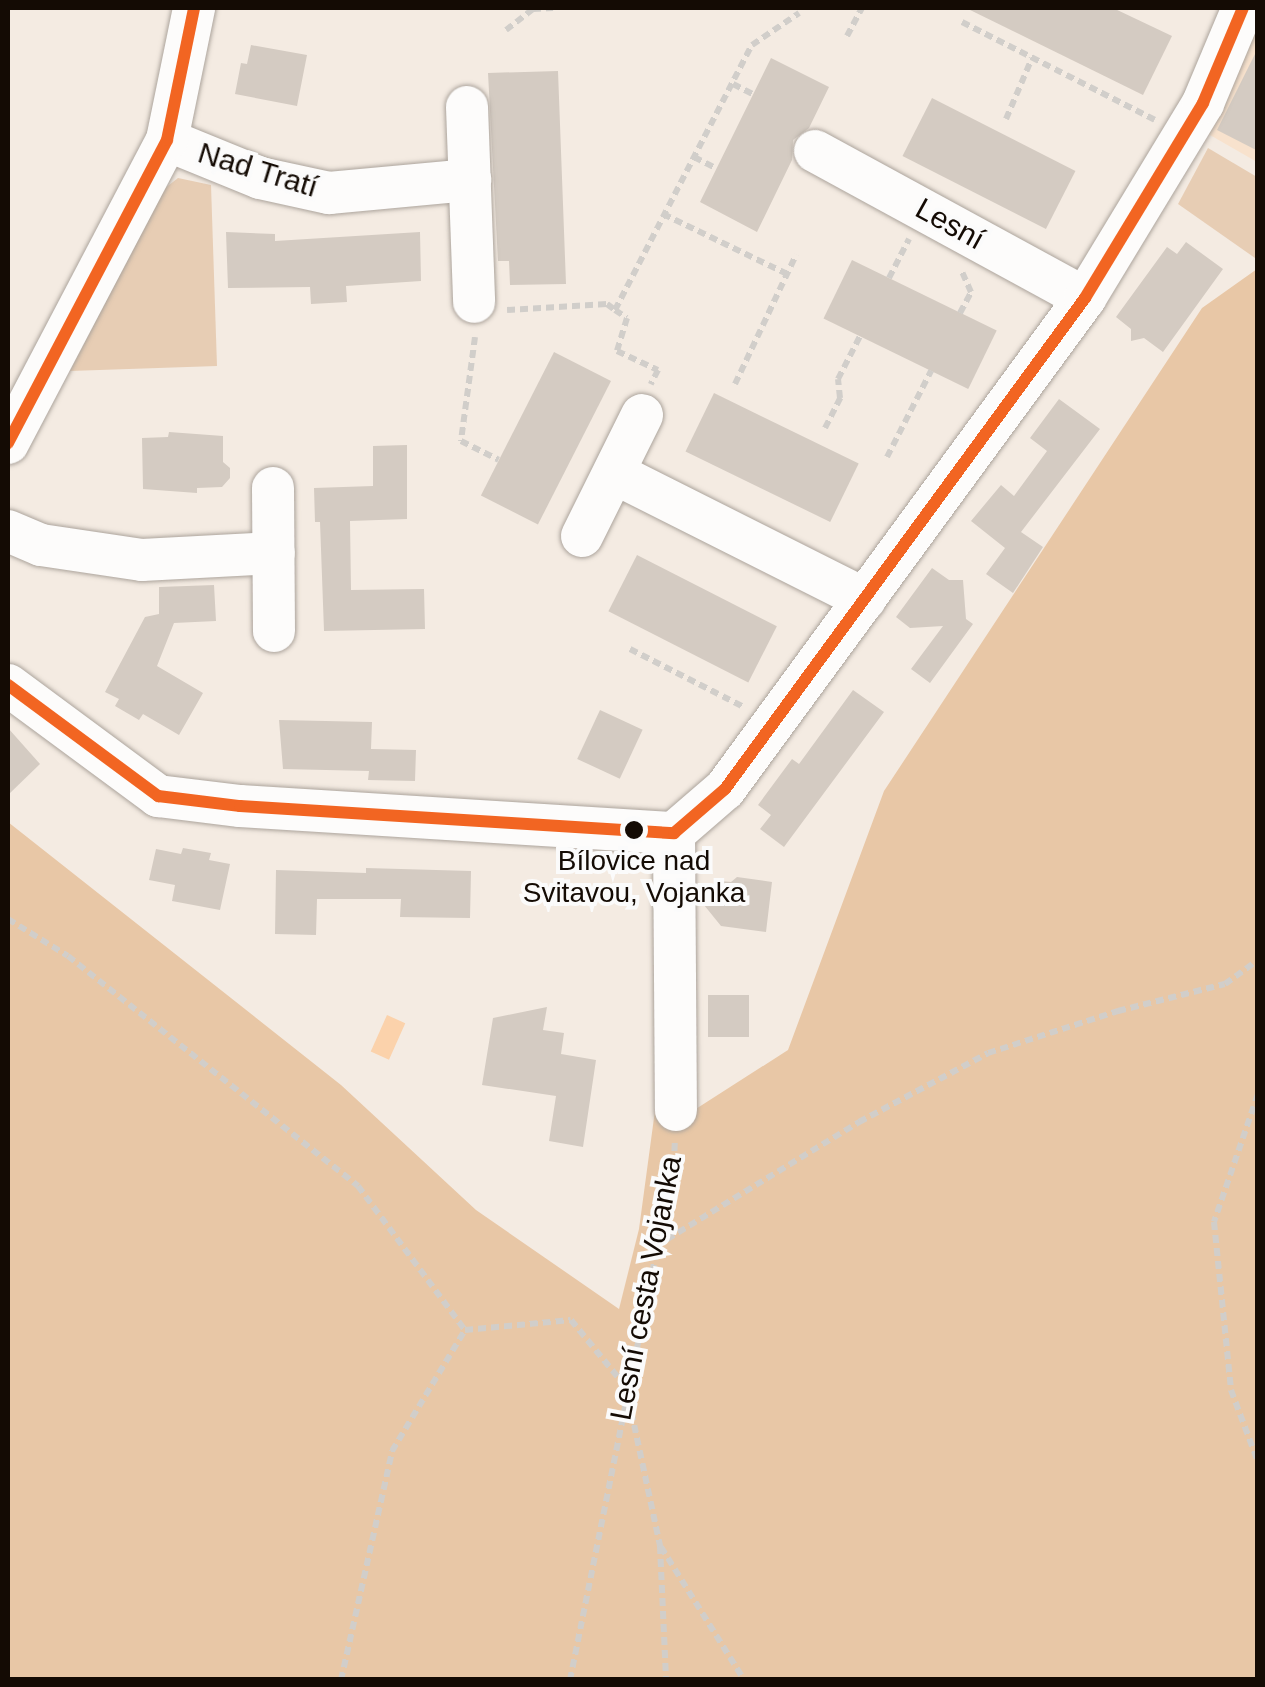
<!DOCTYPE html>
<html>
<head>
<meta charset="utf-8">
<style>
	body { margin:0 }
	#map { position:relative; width:1265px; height:1687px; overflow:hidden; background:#f4ebe2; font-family:Arial,sans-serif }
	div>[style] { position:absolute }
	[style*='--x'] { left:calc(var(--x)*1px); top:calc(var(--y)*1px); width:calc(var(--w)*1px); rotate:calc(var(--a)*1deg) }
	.built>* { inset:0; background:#f8e2cd }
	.green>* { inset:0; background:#e7cdb4 }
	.forest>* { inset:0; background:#e8c7a6 }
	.water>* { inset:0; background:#fbd2ab; transform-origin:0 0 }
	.building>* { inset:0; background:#d4cbc2; transform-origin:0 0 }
	.path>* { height:6px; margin-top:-3px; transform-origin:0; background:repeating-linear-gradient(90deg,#d1ceca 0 8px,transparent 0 13px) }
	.roads { filter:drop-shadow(0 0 2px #aca49c) drop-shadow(0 0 2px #aca49c) }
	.minor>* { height:42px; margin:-21px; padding:0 21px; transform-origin:21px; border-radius:21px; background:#fdfcfb }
	.bus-1>* { height:12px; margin:-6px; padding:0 6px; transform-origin:6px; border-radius:6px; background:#f26522 }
	.dots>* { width:28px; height:28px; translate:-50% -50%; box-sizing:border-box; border:5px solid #fbfbfb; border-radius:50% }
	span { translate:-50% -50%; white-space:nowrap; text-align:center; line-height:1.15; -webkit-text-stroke:8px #fbfbfb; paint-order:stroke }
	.bus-label { font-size:28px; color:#140b04 }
	.street-label { font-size:30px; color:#140b04 }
	.frame { position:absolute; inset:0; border:10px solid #140b04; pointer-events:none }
</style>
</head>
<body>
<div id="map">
	<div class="built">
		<i style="clip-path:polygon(1257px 14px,1257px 162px,1203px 131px)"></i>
	</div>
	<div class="green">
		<i style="clip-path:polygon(1208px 148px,1257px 177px,1255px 258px,1178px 204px)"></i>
		<i style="clip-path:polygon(178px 178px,211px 185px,217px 366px,70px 371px,164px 189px)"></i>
	</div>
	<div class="forest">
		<i style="clip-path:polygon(1257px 269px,1257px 1679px,8px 1679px,8px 822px,341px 1085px,476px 1210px,619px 1309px,639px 1229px,656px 1103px,688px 1114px,788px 1050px,884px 791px,1202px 308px)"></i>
	</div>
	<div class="water">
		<i style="left:387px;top:1015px;width:20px;height:40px;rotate:24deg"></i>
	</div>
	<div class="building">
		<i style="clip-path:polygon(966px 8px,1113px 8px,1172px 36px,1143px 95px)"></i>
		<i style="clip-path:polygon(251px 45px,307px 55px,297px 106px,235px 94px,241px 63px,247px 64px)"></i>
		<i style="clip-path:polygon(1258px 48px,1258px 151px,1217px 130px)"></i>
		<i style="clip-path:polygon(771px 58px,829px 87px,809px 128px,793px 140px,792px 160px,757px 232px,700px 202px)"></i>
		<i style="clip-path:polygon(558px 71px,566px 284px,510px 285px,509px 261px,498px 261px,488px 73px)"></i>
		<i style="left:932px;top:98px;width:161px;height:65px;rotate:27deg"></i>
		<i style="clip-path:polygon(226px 232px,275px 234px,275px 241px,420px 232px,421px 281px,346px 286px,347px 302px,311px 304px,310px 287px,228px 288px)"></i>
		<i style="clip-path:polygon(1186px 242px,1223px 269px,1163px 352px,1144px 338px,1131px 341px,1131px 329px,1116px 317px,1167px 247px,1177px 254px)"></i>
		<i style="left:852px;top:260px;width:161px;height:65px;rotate:26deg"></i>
		<i style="left:554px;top:352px;width:64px;height:161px;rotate:27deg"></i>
		<i style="left:714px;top:393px;width:161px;height:65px;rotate:26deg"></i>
		<i style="clip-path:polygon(1059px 399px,1100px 429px,1021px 532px,1043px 547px,1013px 593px,986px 574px,1005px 548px,971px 521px,1001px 485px,1014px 496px,1047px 451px,1030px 438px)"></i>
		<i style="clip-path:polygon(169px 432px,223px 436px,223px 462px,230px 468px,230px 478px,222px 487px,197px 488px,197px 493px,143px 489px,142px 438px,168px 437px)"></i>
		<i style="clip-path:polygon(407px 445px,407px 519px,350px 521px,351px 590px,424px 589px,425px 629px,324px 631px,320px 522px,315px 522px,314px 488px,373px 486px,373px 446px)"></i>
		<i style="left:637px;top:555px;width:157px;height:63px;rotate:27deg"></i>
		<i style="clip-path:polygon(932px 568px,949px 580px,963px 580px,966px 619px,973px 624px,930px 683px,911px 669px,943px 626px,910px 628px,896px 617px)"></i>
		<i style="clip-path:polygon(214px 585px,216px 621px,174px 623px,157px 666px,203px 693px,179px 735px,143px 714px,139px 720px,115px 706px,119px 699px,105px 692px,145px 617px,159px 614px,159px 587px)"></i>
		<i style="clip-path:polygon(853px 690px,884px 712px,784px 847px,760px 829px,771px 815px,758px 805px,792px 759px,799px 764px)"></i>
		<i style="left:600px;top:710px;width:47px;height:54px;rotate:25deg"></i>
		<i style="clip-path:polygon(279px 720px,372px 722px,371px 749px,416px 750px,415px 781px,368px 780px,369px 771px,283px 769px)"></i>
		<i style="clip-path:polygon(8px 728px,40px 764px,8px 795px)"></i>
		<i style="clip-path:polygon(183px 848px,211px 853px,209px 860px,230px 864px,220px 910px,172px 901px,175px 885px,149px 880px,156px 849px,181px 854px)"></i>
		<i style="clip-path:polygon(366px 868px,471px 871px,470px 918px,400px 917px,401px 899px,317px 899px,316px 935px,275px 934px,276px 870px,366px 873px)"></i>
		<i style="clip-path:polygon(737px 877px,772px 882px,766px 932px,721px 926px,704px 905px,718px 895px,720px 881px,731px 882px)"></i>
		<i style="left:749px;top:995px;width:42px;height:41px;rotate:90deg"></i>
		<i style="clip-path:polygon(547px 1007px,543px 1030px,564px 1033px,561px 1054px,596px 1060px,583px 1147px,549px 1141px,556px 1096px,482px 1085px,493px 1018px)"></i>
	</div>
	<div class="path">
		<i style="--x:962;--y:22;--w:216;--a:26.9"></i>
		<i style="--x:506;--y:30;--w:34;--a:-38"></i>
		<i style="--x:533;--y:9;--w:20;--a:-3"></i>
		<i style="--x:847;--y:36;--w:32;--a:-62"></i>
		<i style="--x:733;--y:84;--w:22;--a:27"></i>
		<i style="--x:1006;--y:119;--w:66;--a:-66.9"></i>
		<i style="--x:694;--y:157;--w:25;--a:27"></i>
		<i style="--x:663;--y:214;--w:138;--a:25.8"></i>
		<i style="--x:889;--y:278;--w:44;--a:-62.9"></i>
		<i style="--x:507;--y:310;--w:100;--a:-3.4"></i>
		<i style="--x:607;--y:304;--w:10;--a:37"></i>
		<i style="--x:615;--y:310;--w:298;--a:-62.7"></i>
		<i style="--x:752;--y:45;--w:57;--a:-34.2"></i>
		<i style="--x:615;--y:310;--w:14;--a:34"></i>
		<i style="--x:627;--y:318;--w:34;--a:107"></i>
		<i style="--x:617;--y:351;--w:45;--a:24.9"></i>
		<i style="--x:658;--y:370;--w:16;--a:117"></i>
		<i style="--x:960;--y:313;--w:24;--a:-62"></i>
		<i style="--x:971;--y:292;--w:22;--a:-114"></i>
		<i style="--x:475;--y:337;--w:105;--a:97.7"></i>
		<i style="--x:461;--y:441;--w:42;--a:26.6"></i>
		<i style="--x:735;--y:384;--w:143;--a:-64.7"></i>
		<i style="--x:825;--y:428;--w:34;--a:-63"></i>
		<i style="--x:840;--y:398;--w:19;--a:-96"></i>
		<i style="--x:838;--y:379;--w:48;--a:-62.9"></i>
		<i style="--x:887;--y:457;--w:97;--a:-62.9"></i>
		<i style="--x:630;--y:649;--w:126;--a:27"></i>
		<i style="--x:8;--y:919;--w:70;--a:31.7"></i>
		<i style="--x:68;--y:956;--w:370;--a:38.4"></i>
		<i style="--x:358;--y:1186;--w:179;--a:53.4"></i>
		<i style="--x:1258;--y:1094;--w:135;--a:109"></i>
		<i style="--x:1214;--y:1222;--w:169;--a:84.2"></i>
		<i style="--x:1231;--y:1390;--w:77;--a:69.4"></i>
		<i style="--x:656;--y:1246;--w:238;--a:-31.4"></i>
		<i style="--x:859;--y:1122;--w:146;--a:-28.1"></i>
		<i style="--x:988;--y:1053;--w:137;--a:-17.9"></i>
		<i style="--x:1118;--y:1011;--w:110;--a:-14.2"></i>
		<i style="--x:1225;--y:984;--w:41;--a:-36"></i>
		<i style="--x:661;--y:1547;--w:157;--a:58"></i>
		<i style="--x:341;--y:1680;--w:235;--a:-77.4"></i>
		<i style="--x:392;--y:1451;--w:141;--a:-58.9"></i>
		<i style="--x:465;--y:1330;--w:106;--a:-5.4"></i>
		<i style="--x:571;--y:1320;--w:87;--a:50.6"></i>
		<i style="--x:626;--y:1387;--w:163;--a:77.9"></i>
		<i style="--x:660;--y:1546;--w:134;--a:87.4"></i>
		<i style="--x:570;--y:1680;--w:526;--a:-78.6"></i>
		<i style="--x:674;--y:1164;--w:23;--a:-88"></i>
	</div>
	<div class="roads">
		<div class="minor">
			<i style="--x:467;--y:107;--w:195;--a:87.9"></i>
			<i style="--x:167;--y:140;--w:100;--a:22.2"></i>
			<i style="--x:260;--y:178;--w:71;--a:12.3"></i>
			<i style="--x:329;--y:193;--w:142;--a:-5.3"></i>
			<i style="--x:815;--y:151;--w:307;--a:28.6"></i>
			<i style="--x:8;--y:443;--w:342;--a:-62.3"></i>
			<i style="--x:167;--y:140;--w:135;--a:-78.4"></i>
			<i style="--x:614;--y:473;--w:281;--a:26.7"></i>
			<i style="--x:273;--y:488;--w:143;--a:89.6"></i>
			<i style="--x:8;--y:531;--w:36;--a:23"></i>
			<i style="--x:41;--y:545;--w:102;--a:8.4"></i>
			<i style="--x:142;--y:560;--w:132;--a:-3"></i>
			<i style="--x:582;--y:536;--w:135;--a:-63.6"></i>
			<i style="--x:8;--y:685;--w:187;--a:36.5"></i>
			<i style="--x:158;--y:796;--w:83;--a:7"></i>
			<i style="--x:240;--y:806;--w:435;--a:3.6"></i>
			<i style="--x:674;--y:833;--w:67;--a:-40.8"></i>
			<i style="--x:725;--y:789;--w:609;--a:-53.75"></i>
			<i style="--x:1085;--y:298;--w:228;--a:-58.8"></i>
			<i style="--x:1203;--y:103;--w:103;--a:-67.2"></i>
			<i style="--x:674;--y:833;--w:277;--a:89.6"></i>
		</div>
	</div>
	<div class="bus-1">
		<i style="--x:8;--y:443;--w:342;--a:-62.3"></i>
		<i style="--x:167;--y:140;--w:135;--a:-78.4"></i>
		<i style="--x:8;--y:685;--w:187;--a:36.5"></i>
		<i style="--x:158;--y:796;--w:83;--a:7"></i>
		<i style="--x:240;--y:806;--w:435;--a:3.6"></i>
		<i style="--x:674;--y:833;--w:67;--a:-40.8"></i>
		<i style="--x:725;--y:789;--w:609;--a:-53.75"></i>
		<i style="--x:1085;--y:298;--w:228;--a:-58.8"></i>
		<i style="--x:1203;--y:103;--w:103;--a:-67.2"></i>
	</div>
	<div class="dots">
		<i style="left:634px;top:830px;background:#140b04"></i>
	</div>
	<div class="bus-label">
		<span style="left:634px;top:877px">Bílovice nad<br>Svitavou, Vojanka</span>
	</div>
	<div class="street-label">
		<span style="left:258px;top:170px;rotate:17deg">Nad Tratí</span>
		<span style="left:950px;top:224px;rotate:29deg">Lesní</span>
		<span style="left:646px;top:1288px;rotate:-79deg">Lesní cesta Vojanka</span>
	</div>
	<div class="frame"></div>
</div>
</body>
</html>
